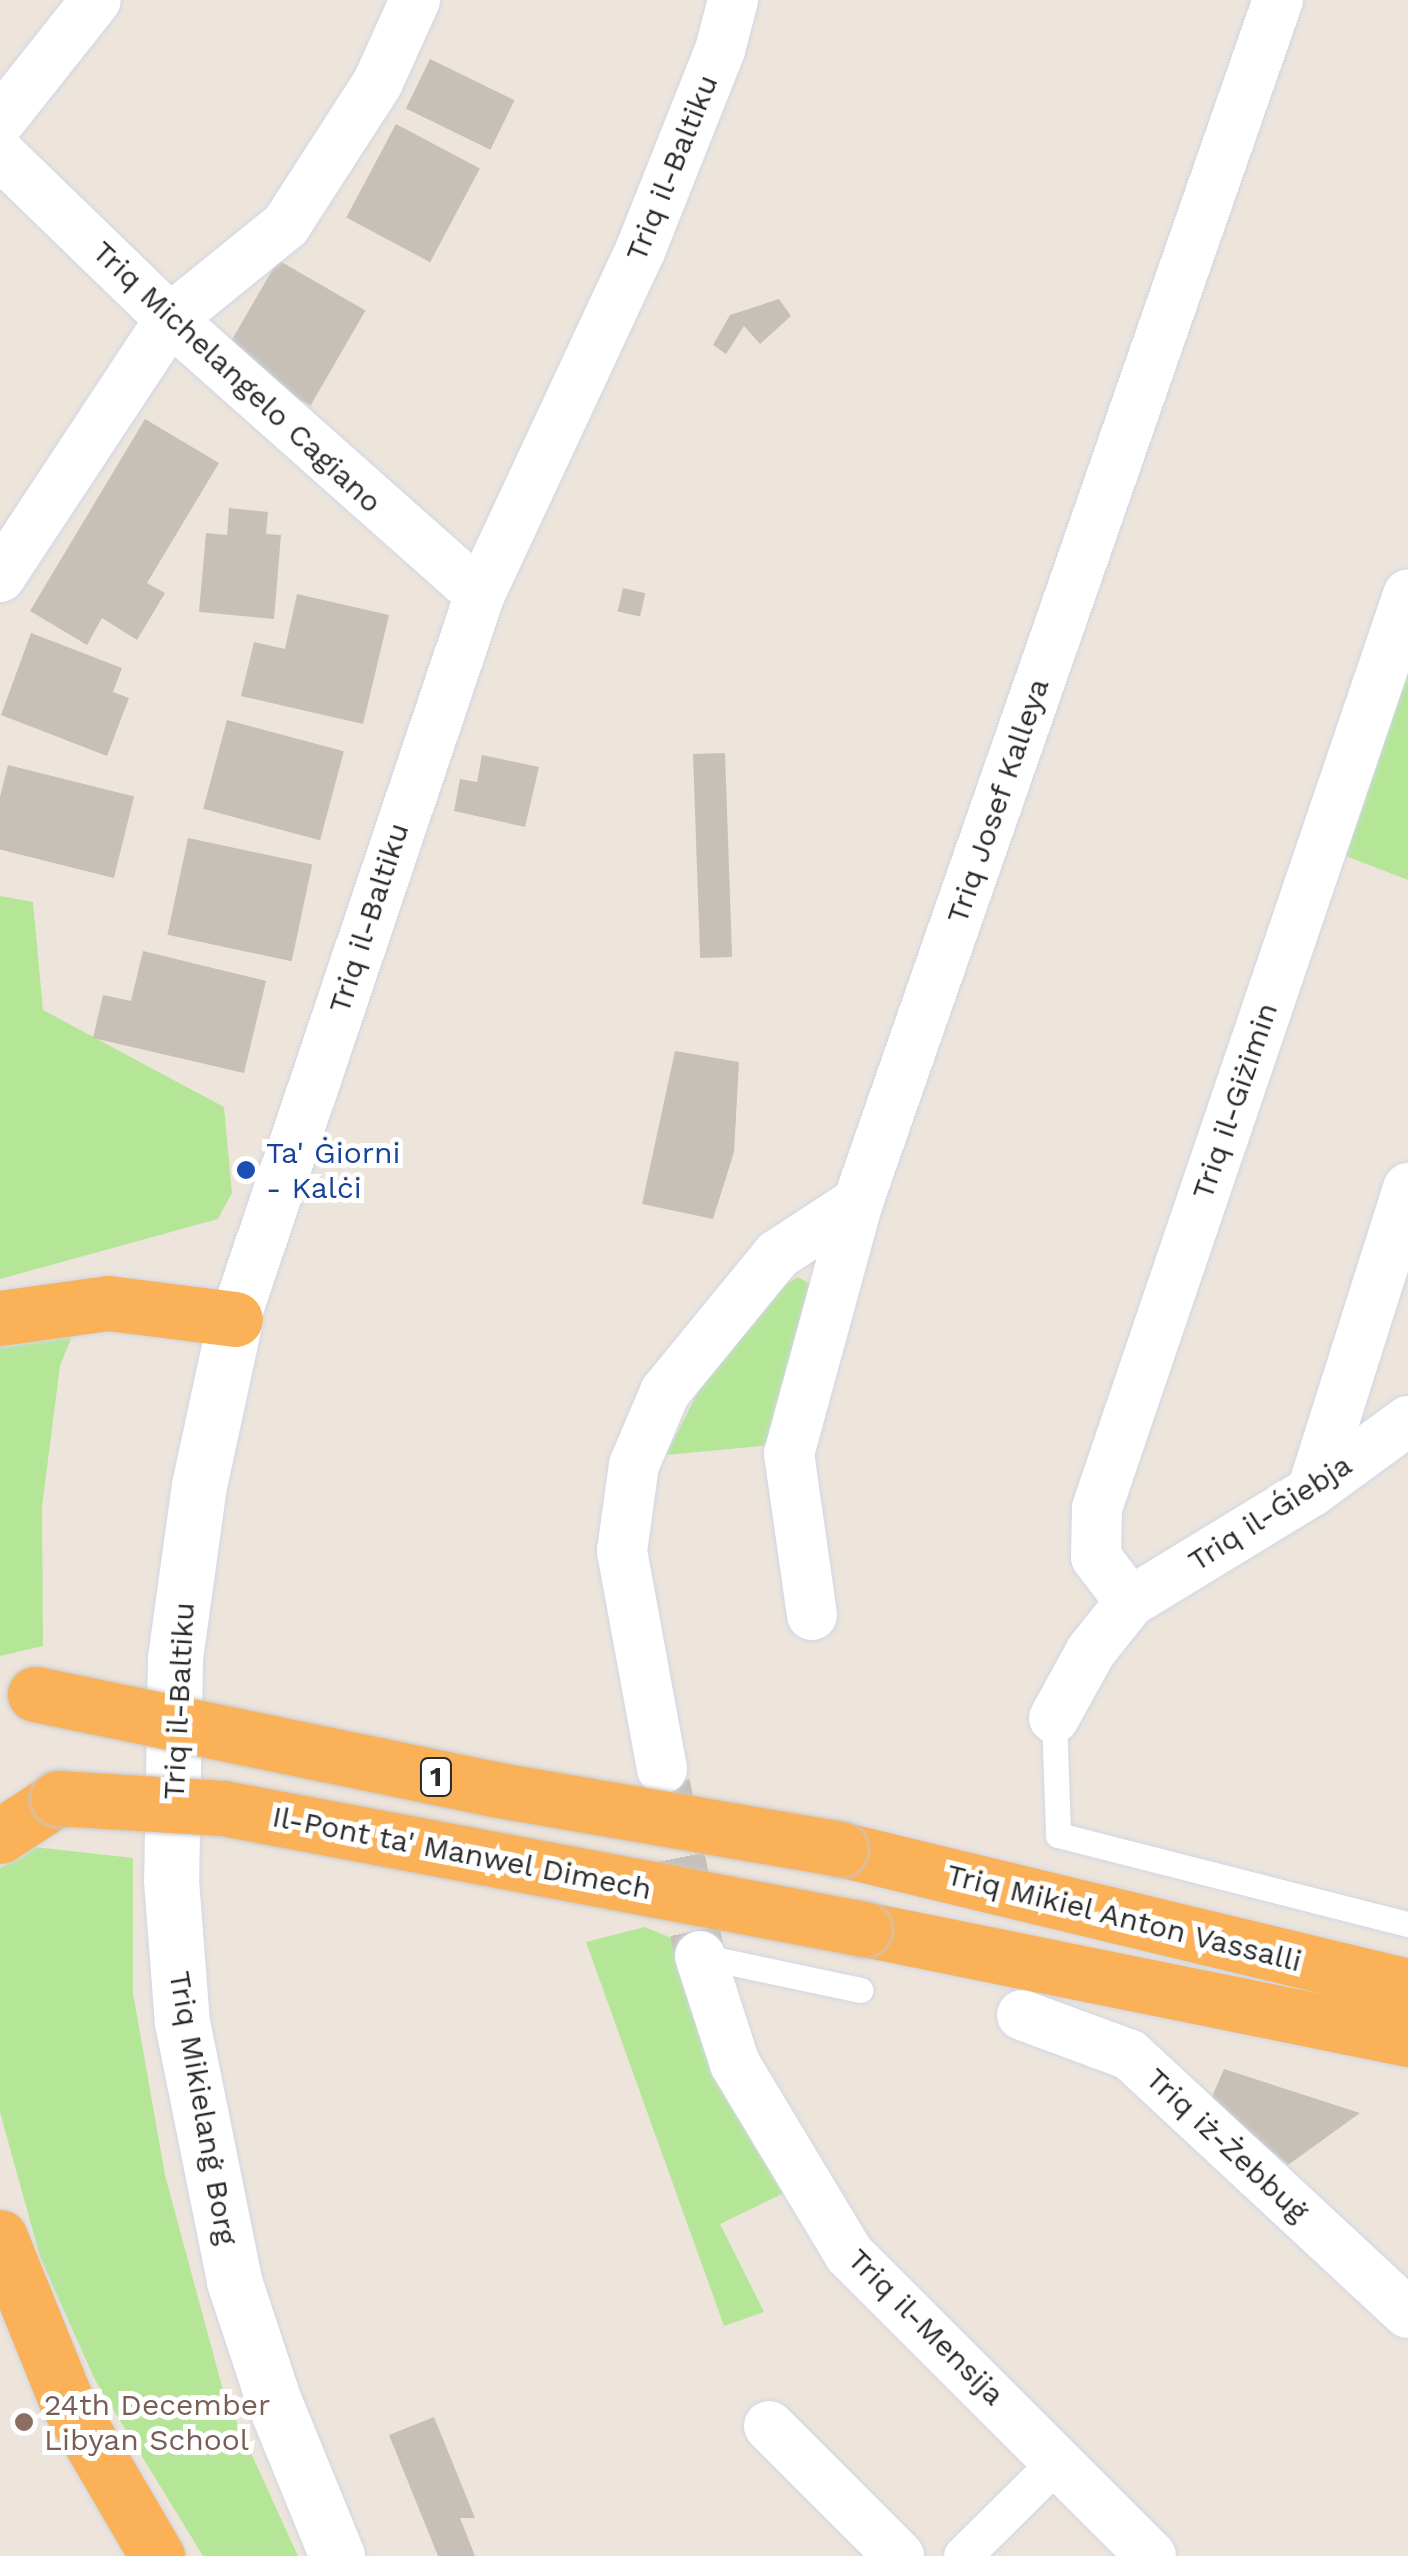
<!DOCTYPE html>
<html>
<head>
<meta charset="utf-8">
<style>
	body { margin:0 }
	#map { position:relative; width:1408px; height:2556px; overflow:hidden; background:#ede5dc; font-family:"Work Sans",sans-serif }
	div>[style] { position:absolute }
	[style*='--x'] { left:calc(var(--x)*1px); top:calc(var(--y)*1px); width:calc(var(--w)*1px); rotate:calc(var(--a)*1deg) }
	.green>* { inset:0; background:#b5e697 }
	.building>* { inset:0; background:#c6c0b8; transform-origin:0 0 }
	.minor-tunnel>* { height:50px; margin-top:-25px; transform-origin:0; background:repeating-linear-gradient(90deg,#c6c0b9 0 50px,transparent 0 75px) }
	.roads { filter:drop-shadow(0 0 2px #d1d6e4) drop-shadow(0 0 2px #d1d6e4) }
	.service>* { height:25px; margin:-12.5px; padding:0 12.5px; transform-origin:12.5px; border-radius:12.5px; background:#fff }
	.pedestrian>* { height:38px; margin:-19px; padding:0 19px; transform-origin:19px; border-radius:19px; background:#fff }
	.minor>* { height:50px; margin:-25px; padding:0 25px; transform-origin:25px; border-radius:25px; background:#fff }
	.secondary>* { height:55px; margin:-27.5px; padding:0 27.5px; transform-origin:27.5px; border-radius:27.5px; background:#fff }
	.trunk>* { height:55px; margin:-27.5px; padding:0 27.5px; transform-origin:27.5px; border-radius:27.5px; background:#fab157 }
	.bridges { filter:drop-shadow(0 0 2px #c8c8c8) drop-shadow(0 0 2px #c8c8c8) }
	.trunk-bridge>* { height:55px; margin:-27.5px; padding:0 27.5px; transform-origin:27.5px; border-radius:27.5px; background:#fab157 }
	.dots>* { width:28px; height:28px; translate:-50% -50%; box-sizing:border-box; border:5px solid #fff; border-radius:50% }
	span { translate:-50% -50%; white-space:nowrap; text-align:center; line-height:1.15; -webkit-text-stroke:10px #fff; paint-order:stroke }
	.shield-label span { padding:2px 8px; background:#fff; border:2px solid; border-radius:8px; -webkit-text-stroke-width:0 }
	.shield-label { font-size:28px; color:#2b2b2b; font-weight:700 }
	.street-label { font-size:30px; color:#2b2b2b }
	.transit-label { font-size:30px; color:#164399 }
	.left { translate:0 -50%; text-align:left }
	.education-label { font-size:30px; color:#785e54 }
</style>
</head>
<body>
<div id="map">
	<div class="green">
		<i style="clip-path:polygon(1399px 672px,1408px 674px,1408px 880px,1338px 853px)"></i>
		<i style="clip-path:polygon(0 896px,33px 902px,43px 1010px,224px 1107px,232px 1193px,218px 1219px,0 1279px)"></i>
		<i style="clip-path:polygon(798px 1277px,817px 1288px,781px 1444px,666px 1455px,701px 1386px,783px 1286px)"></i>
		<i style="clip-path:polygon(74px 1331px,60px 1366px,42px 1507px,43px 1646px,0 1656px,0 1334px)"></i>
		<i style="clip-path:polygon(34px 1847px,133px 1858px,133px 1993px,165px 2175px,224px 2394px,298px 2556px,203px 2556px,95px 2380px,40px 2257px,0 2112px,0 1868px)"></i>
		<i style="clip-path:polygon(645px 1927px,676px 1940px,718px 2063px,786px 2192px,720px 2224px,764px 2312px,724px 2326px,586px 1942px)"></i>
	</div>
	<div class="building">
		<i style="left:430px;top:59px;width:94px;height:55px;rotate:26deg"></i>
		<i style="left:396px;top:124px;width:95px;height:106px;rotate:28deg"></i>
		<i style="left:278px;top:260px;width:101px;height:110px;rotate:30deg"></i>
		<i style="clip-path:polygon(779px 299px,791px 316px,760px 344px,744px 326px,726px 354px,713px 345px,730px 315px)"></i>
		<i style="clip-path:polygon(145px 419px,219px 463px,147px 583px,165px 593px,137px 640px,102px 618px,87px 645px,30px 611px)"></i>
		<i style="clip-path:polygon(229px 508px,268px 512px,266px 534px,281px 535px,274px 619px,199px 612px,206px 533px,227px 535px)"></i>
		<i style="left:623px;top:588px;width:23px;height:24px;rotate:13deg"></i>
		<i style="clip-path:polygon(297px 594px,389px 615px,363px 724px,241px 696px,254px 642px,285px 649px)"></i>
		<i style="clip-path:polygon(31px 633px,122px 668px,113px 692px,129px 698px,107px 756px,1px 715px)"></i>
		<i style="left:227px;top:720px;width:121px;height:92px;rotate:15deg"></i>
		<i style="left:725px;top:753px;width:204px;height:32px;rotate:88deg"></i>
		<i style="clip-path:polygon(482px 755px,539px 767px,525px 827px,454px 811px,460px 779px,477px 782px)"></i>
		<i style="left:8px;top:765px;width:130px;height:84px;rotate:14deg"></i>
		<i style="left:188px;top:838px;width:127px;height:99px;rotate:12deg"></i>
		<i style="clip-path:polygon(143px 951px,266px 981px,244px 1073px,93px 1038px,103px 995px,131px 1001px)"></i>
		<i style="clip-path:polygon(675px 1051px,739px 1062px,734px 1152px,713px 1219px,642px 1204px)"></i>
		<i style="clip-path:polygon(1224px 2069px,1360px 2113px,1288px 2165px,1211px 2099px)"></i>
		<i style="clip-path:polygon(434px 2417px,475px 2518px,460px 2518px,475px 2556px,438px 2556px,389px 2435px)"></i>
	</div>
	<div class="minor-tunnel">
		<i style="--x:665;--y:1784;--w:176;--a:78.5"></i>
	</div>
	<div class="roads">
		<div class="service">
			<i style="--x:1054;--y:1718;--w:117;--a:88"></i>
			<i style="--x:1058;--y:1835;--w:361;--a:14.3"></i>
			<i style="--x:700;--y:1956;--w:164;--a:12"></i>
		</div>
		<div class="pedestrian">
			<i style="--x:963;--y:2556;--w:136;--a:-44.7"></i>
		</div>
		<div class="minor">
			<i style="--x:0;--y:121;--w:154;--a:-51.6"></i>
			<i style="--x:0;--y:154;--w:237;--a:44.1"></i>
			<i style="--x:170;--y:319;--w:414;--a:41.6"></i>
			<i style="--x:0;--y:577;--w:309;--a:-56.6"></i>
			<i style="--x:170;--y:319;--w:149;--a:-39"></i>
			<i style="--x:286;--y:225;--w:170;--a:-57.2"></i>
			<i style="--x:378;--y:82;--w:90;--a:-65.7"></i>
			<i style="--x:235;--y:1319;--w:765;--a:-71.33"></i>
			<i style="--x:480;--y:594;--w:378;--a:-65"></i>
			<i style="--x:640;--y:251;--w:216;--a:-68.3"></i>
			<i style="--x:720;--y:50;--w:52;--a:-75.4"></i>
			<i style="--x:1312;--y:1491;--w:318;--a:-72.4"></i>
			<i style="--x:1130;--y:1602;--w:56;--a:-127.1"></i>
			<i style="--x:1096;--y:1557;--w:49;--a:-88.8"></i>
			<i style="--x:1097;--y:1508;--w:965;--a:-71.19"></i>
			<i style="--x:812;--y:1615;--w:163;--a:-98.1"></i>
			<i style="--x:789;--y:1454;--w:261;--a:-74.7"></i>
			<i style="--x:858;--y:1202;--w:1273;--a:-70.74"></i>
			<i style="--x:1054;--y:1718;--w:77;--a:-61.1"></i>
			<i style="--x:1091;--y:1651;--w:63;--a:-51.5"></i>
			<i style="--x:1130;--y:1602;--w:213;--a:-31.4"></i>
			<i style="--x:1312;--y:1491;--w:119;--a:-36.1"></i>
			<i style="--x:662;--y:1769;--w:222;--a:-100.4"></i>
			<i style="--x:622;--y:1551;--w:87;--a:-82.1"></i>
			<i style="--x:634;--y:1465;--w:79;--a:-67"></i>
			<i style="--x:665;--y:1392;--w:177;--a:-50.7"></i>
			<i style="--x:777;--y:1255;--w:97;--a:-33.2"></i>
			<i style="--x:700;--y:1956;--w:114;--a:72"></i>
			<i style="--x:735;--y:2064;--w:222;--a:59"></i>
			<i style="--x:849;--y:2254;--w:427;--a:45"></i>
			<i style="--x:1022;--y:2015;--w:115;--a:20.3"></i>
			<i style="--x:1130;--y:2055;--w:379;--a:42.9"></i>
			<i style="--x:769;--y:2426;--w:184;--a:45"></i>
		</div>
		<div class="secondary">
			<i style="--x:235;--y:1319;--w:170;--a:102.2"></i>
			<i style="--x:199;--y:1485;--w:176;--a:97.9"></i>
			<i style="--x:175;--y:1659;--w:221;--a:91"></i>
			<i style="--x:171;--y:1880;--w:142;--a:85.6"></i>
			<i style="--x:182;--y:2022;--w:264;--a:78.6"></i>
			<i style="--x:234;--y:2281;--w:124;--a:71.7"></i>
			<i style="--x:273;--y:2399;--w:170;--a:67.8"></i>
		</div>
		<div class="trunk">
			<i style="--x:0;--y:1318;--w:109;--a:-7.9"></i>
			<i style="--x:108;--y:1303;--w:128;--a:7.2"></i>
			<i style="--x:0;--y:1836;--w:69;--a:-33.2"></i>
			<i style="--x:840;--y:1849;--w:584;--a:13.56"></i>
			<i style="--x:864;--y:1929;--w:555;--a:11.43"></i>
			<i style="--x:0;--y:2237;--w:176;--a:68"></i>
			<i style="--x:66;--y:2400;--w:181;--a:59.7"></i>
		</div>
	</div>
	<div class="bridges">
		<div class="trunk-bridge">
			<i style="--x:35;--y:1694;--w:468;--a:11.7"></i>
			<i style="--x:493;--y:1789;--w:352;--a:9.8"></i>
			<i style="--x:58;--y:1798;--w:165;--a:3.5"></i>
			<i style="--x:223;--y:1808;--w:652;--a:10.69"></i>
		</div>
	</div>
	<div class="dots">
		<i style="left:246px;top:1170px;background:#1a4fb4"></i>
		<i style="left:24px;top:2422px;background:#8d6e63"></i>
	</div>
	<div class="shield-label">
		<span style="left:436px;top:1777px">1</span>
	</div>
	<div class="street-label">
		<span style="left:672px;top:168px;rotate:-68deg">Triq il-Baltiku</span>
		<span style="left:237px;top:377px;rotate:43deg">Triq Michelangelo Cagiano</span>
		<span style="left:998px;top:801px;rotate:-71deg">Triq Josef Kalleya</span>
		<span style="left:369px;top:918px;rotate:-72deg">Triq il-Baltiku</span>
		<span style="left:1235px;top:1101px;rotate:-71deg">Triq il-Giżimin</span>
		<span style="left:1270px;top:1513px;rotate:-33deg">Triq il-Ǵiebja</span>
		<span style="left:179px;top:1701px;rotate:-87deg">Triq il-Baltiku</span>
		<span style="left:462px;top:1853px;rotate:11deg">Il-Pont ta' Manwel Dimech</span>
		<span style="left:1124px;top:1918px;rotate:14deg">Triq Mikiel Anton Vassalli</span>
		<span style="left:203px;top:2108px;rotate:80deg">Triq Mikielanġ Borg</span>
		<span style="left:1227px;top:2145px;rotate:43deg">Triq iż-Żebbuġ</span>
		<span style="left:926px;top:2327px;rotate:45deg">Triq il-Mensija</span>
	</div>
	<div class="transit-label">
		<span class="left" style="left:266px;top:1170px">Ta' Ġiorni<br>- Kalċi</span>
	</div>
	<div class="education-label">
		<span class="left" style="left:44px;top:2422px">24th December<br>Libyan School</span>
	</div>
</div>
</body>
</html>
